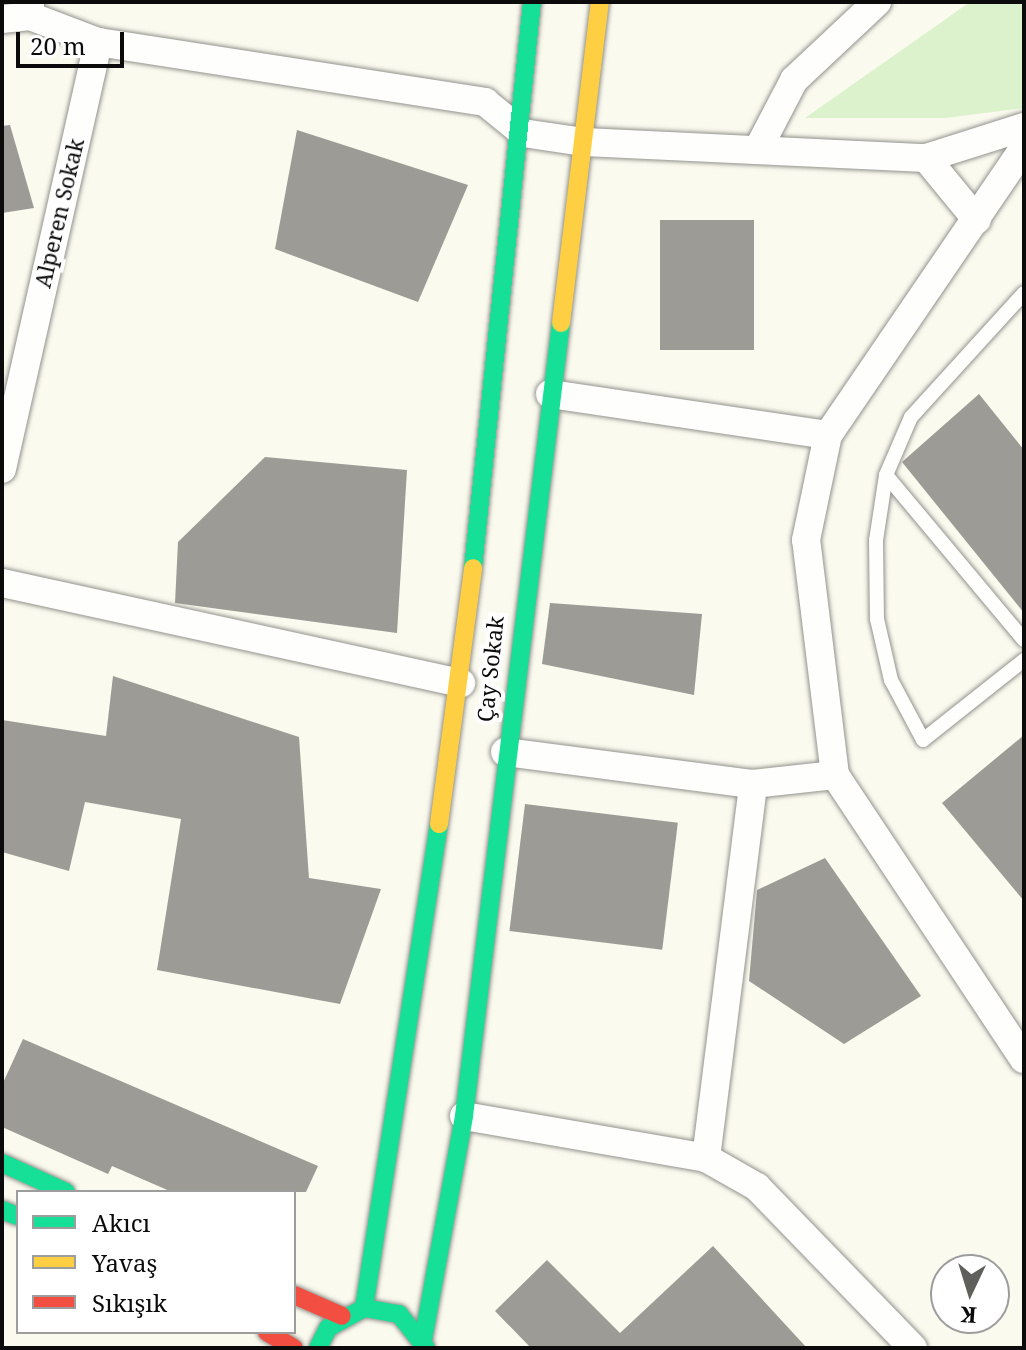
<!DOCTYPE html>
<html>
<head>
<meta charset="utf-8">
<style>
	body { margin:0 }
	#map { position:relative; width:1026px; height:1350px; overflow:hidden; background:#fafaef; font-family:"Noto Serif",serif }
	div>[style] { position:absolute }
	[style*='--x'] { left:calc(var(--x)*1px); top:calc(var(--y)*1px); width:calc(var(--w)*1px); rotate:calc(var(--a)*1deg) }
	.green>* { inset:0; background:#dcf2cd }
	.building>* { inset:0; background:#9c9b95; transform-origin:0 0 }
	.roads { filter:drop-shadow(0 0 2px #93938e) drop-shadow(0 0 2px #93938e) }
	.lane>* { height:14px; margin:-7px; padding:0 7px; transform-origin:7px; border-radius:7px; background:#fefefd }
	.street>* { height:28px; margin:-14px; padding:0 14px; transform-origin:14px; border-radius:14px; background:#fefefd }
	.fast>* { height:18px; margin:-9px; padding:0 9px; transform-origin:9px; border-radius:9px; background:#16e098 }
	.slow>* { height:18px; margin:-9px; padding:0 9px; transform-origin:9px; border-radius:9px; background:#ffcf43 }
	.jam>* { height:18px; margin:-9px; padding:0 9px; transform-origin:9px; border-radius:9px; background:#f24e42 }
	span { translate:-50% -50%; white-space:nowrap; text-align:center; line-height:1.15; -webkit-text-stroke:8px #fff; paint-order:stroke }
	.street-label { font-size:22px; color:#0b0b0b }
	.frame { position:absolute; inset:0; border:4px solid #0b0b0b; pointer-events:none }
	.legend { position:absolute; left:16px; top:1190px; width:280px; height:144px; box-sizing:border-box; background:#fff; border:2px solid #9d9d9d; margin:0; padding:10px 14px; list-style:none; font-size:24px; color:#0b0b0b }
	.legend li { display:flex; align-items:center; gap:16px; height:40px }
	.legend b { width:40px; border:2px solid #9d9d9d }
	.north { position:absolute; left:930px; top:1254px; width:80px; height:80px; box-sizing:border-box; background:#fff; border:2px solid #9d9d9d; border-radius:50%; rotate:184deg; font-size:22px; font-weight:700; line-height:32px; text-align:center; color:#0b0b0b }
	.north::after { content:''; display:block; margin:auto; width:28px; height:36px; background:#5f5f5b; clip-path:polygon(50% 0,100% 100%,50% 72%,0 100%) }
	.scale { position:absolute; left:16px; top:32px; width:108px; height:36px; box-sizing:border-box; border:4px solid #0b0b0b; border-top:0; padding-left:10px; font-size:24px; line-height:28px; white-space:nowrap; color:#0b0b0b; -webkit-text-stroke:6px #fff; paint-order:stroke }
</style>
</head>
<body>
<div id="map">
	<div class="green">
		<i style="clip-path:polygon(970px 2px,1024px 2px,1024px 108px,946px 118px,805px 118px)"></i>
	</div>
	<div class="building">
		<i style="clip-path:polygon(10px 125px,34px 208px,2px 213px,2px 126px)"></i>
		<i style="clip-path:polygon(297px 130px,468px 185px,418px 302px,275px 249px)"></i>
		<i style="left:754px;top:220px;width:130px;height:94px;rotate:90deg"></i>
		<i style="clip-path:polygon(979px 394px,1024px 450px,1024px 613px,902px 462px)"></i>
		<i style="clip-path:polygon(265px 457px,407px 470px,397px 633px,175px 603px,178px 542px)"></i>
		<i style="clip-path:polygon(550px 603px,702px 614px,694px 695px,542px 664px)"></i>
		<i style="clip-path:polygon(113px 676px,299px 737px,309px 878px,381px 889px,340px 1004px,157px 970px,181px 819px,85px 802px,69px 871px,2px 852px,2px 720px,106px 736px)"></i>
		<i style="clip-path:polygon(1024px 735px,1024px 901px,942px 803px)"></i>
		<i style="left:525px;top:804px;width:154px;height:128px;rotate:7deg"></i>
		<i style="clip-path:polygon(825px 858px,921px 996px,844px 1044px,749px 981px,757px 890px)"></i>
		<i style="clip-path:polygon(23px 1039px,318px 1166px,306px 1192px,172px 1192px,112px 1166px,108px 1174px,2px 1127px,2px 1085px)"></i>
		<i style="clip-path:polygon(713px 1246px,807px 1348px,531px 1348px,495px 1311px,547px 1260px,620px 1333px)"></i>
	</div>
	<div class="roads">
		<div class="lane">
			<i style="--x:1024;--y:293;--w:168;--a:132.3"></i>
			<i style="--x:911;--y:417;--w:63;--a:113.3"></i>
			<i style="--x:886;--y:475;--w:66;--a:98.7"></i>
			<i style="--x:876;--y:540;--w:79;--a:89.3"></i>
			<i style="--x:877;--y:619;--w:63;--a:77.1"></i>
			<i style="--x:891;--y:680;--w:68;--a:61.9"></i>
			<i style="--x:923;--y:740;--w:129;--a:-38.4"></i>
			<i style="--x:886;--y:475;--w:215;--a:50.1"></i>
		</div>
		<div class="street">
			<i style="--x:2;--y:19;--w:28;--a:-6"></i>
			<i style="--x:98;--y:42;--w:392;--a:8.8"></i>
			<i style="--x:485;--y:102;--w:49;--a:39.2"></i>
			<i style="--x:523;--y:133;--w:62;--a:8.4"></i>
			<i style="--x:584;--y:142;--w:342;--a:2.7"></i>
			<i style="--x:926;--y:158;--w:103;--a:-17.6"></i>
			<i style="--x:758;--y:149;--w:78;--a:-62.4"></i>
			<i style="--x:794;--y:80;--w:114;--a:-43.2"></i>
			<i style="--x:926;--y:158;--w:80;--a:50.6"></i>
			<i style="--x:550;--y:394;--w:281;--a:8.4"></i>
			<i style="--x:2;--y:469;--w:438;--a:-77.3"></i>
			<i style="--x:98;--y:42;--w:73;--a:-159.1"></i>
			<i style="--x:30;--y:16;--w:14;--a:-90"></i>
			<i style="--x:2;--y:583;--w:470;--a:12.3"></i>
			<i style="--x:505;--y:752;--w:250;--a:7.4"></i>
			<i style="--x:835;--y:775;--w:341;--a:56.4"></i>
			<i style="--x:464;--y:1116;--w:246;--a:9.8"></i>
			<i style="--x:706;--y:1158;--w:59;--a:29.6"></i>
			<i style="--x:757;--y:1187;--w:224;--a:45.9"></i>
			<i style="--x:706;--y:1158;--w:377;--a:-82.8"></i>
			<i style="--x:753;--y:784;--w:82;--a:-6.3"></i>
			<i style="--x:835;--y:775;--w:237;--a:-97"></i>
			<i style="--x:806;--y:540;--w:107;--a:-78.2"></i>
			<i style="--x:828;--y:435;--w:348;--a:-55.7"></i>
		</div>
		<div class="fast">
			<i style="--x:473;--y:568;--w:569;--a:-84.05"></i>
			<i style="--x:2;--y:1163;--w:70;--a:24.4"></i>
			<i style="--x:2;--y:1210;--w:17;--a:21"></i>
			<i style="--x:364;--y:1308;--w:490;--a:-81.2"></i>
			<i style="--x:423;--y:1340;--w:228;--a:-79.6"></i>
			<i style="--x:464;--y:1116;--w:799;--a:-83.03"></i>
			<i style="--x:318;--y:1348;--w:22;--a:-63"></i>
			<i style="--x:328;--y:1328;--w:41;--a:-29.1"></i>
			<i style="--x:364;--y:1308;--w:36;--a:10"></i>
			<i style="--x:399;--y:1314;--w:43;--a:51.5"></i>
		</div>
		<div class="slow">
			<i style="--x:561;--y:323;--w:323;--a:-83.1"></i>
			<i style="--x:439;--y:824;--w:258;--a:-82.4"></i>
		</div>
		<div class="jam">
			<i style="--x:294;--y:1295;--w:52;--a:23.6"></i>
			<i style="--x:267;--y:1332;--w:31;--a:31"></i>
		</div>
	</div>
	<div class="street-label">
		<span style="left:59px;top:213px;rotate:-77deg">Alperen Sokak</span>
		<span style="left:490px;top:669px;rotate:-84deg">Çay Sokak</span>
	</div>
	<div class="frame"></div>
	<ul class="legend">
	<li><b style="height:10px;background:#16e098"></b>Akıcı</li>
	<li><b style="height:10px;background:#ffcf43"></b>Yavaş</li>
	<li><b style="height:10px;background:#f24e42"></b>Sıkışık</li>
	</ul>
	<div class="north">K</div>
	<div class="scale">20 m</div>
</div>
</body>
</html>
